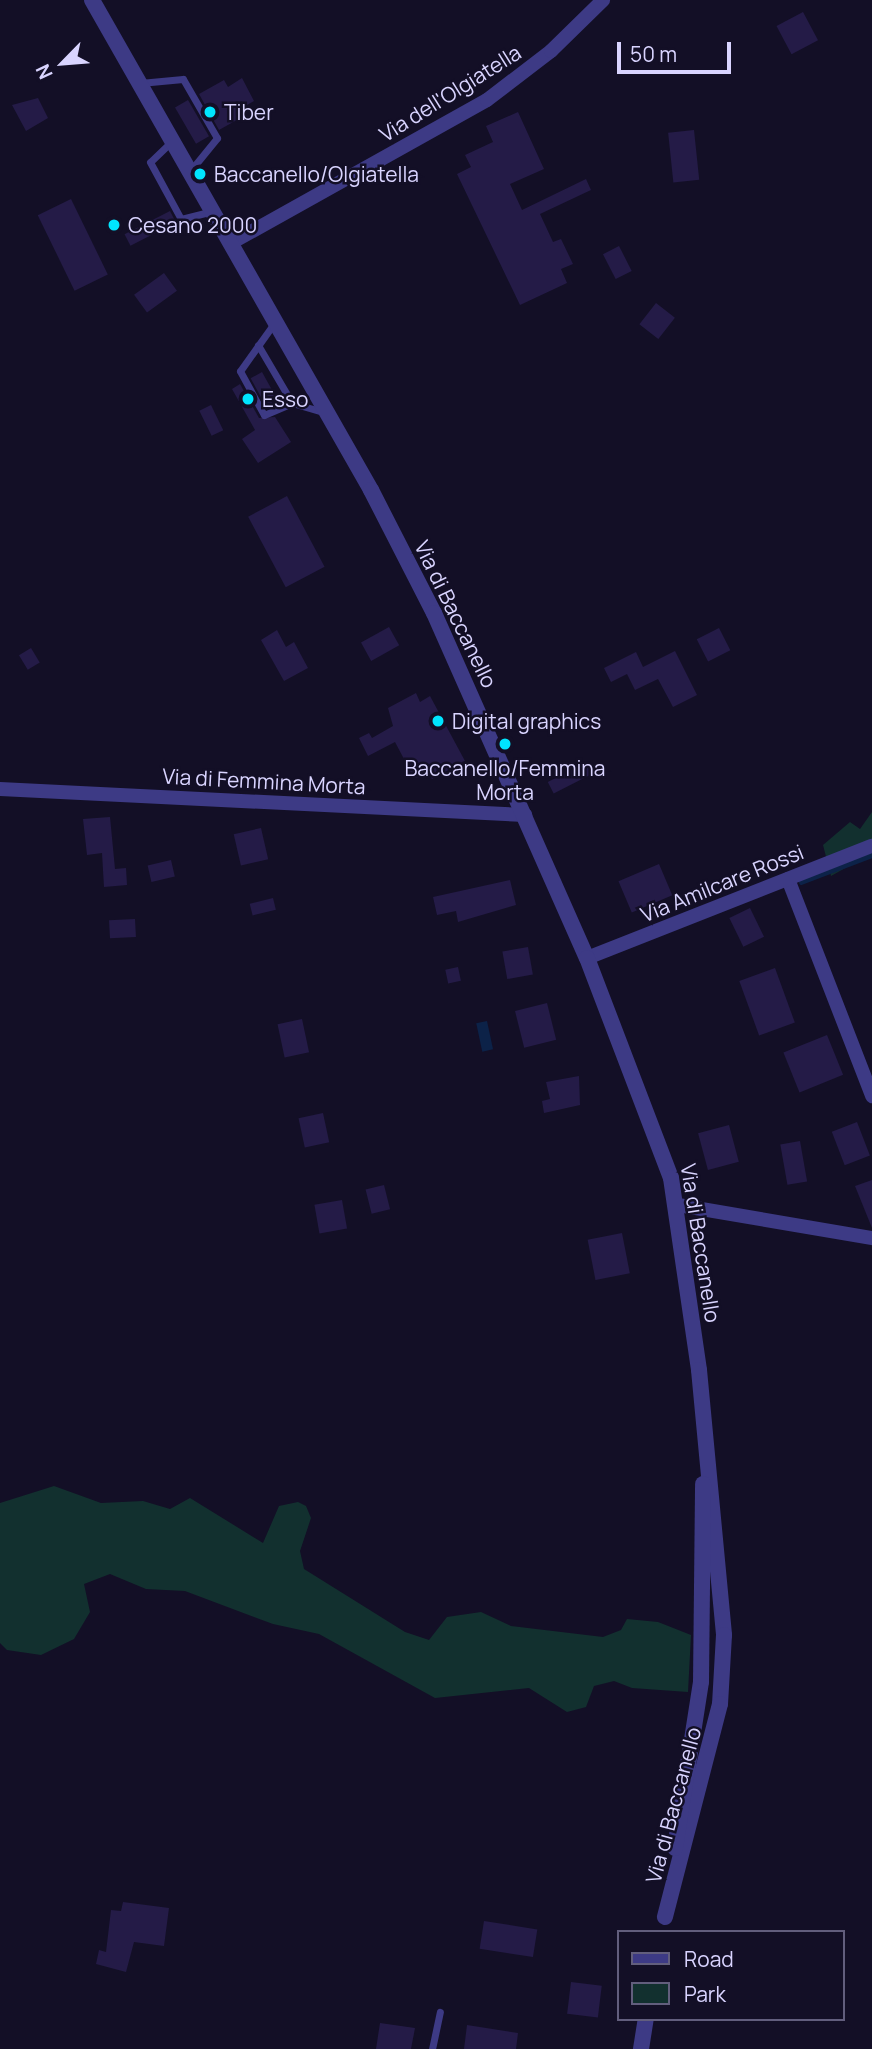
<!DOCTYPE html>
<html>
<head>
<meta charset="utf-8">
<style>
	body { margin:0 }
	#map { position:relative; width:872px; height:2049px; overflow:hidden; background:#130f26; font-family:Manrope,sans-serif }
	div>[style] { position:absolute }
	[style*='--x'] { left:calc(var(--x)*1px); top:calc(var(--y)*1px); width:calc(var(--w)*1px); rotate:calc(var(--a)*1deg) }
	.green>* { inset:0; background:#12302f }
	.water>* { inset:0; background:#0c2248; transform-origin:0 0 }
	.stream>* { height:4.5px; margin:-2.25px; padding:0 2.25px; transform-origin:2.25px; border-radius:2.25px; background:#0c2248 }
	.building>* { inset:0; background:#241b47; transform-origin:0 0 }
	.service>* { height:7px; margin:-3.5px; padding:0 3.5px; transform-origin:3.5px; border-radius:3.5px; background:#3d3a85 }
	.minor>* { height:14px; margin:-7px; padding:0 7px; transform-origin:7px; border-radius:7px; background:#3d3a85 }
	.tertiary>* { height:16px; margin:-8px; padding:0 8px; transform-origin:8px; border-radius:8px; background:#3d3a85 }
	.dots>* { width:19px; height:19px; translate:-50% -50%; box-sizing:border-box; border:4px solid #130f26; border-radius:50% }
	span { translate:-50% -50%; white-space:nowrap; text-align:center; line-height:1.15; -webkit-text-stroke:5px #130f26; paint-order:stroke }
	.street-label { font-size:21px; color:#d9d4ff }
	.poi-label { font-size:21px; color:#d9d4ff }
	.left { translate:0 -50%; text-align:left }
	.legend { position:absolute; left:617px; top:1930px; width:228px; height:91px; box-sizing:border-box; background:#130f26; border:2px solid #625e7d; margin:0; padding:9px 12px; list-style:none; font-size:21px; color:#d9d4ff }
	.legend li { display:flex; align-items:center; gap:14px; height:35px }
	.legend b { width:35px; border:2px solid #625e7d }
	.north { position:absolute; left:28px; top:28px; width:70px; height:70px; -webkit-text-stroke:5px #130f26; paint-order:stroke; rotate:245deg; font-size:19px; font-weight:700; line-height:28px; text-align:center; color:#d9d4ff }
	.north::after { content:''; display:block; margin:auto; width:24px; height:32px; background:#d9d4ff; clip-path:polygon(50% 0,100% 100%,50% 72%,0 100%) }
	.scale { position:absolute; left:617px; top:42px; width:114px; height:32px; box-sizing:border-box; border:4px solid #d9d4ff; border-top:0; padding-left:9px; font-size:21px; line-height:24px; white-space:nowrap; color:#d9d4ff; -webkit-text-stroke:5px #130f26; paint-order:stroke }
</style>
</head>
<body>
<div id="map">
	<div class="green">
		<i style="clip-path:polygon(872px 812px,872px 853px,831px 876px,823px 845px,850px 822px,860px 829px)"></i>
		<i style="clip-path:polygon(54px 1486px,101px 1503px,143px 1501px,170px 1509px,190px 1498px,263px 1543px,279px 1506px,298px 1502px,306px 1506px,311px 1518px,300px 1551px,304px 1569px,405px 1632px,429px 1640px,447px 1617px,481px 1612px,511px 1626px,603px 1637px,621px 1630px,627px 1619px,658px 1622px,691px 1635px,688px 1692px,632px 1688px,614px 1681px,594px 1686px,586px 1707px,567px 1712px,529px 1688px,435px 1698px,319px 1634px,273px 1624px,185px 1591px,146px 1589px,110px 1574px,84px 1584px,90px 1612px,74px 1639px,41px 1655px,7px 1650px,0 1643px,0 1503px)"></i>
	</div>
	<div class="water">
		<i style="left:487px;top:1021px;width:29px;height:11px;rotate:78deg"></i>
	</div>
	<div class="stream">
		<i style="--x:801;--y:882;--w:76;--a:-20.8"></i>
	</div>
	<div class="building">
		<i style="left:803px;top:12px;width:32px;height:30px;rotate:62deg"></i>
		<i style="clip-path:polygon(242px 78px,254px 101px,240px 109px,244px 116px,219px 130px,199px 94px,224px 80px,228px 87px)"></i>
		<i style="clip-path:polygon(38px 98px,48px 118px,26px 131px,12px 105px)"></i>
		<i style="left:188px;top:100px;width:42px;height:15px;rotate:60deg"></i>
		<i style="clip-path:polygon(518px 112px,544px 169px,510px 184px,522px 210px,586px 179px,591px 190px,540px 214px,553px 242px,561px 239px,573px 264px,561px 269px,567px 283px,520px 305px,457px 174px,471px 167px,465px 155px,493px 142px,486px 126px)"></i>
		<i style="left:694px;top:130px;width:50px;height:26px;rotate:84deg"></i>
		<i style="left:71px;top:199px;width:84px;height:37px;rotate:64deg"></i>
		<i style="left:170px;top:211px;width:13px;height:51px;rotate:63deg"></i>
		<i style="left:619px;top:246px;width:28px;height:18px;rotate:63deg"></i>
		<i style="left:164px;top:273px;width:22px;height:37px;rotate:54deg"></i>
		<i style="left:656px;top:303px;width:24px;height:27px;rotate:38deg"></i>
		<i style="left:262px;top:372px;width:33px;height:13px;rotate:61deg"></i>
		<i style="clip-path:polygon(240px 384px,259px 418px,275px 417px,291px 442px,258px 463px,242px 439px,255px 430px,232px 389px)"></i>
		<i style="left:211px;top:405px;width:28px;height:13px;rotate:64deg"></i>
		<i style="left:287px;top:496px;width:80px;height:44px;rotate:62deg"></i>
		<i style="left:389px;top:627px;width:21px;height:32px;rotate:61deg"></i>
		<i style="left:719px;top:628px;width:25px;height:25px;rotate:63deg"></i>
		<i style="clip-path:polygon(277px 630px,286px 647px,294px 642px,308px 668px,284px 681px,261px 640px)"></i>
		<i style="left:31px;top:648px;width:17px;height:14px;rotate:59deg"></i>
		<i style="clip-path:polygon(675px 651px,697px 695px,673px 707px,658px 679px,635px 690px,627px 674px,611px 682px,604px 668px,636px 652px,643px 667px)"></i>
		<i style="clip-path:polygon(416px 693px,420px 702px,430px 696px,465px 761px,432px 779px,430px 775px,414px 778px,395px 742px,368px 756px,359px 738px,369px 733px,372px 738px,393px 726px,388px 708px)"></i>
		<i style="left:587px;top:762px;width:13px;height:44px;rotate:63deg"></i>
		<i style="clip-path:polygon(110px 817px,115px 869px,126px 868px,127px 885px,104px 887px,102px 853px,87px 855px,83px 819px)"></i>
		<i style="left:261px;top:828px;width:32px;height:28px;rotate:77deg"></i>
		<i style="left:171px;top:860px;width:17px;height:24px;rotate:77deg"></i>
		<i style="left:659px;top:864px;width:34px;height:44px;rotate:67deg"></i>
		<i style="clip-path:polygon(510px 880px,516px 905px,458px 922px,456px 911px,437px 915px,433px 897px)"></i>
		<i style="left:273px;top:898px;width:12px;height:24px;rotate:76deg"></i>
		<i style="left:750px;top:908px;width:32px;height:23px;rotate:64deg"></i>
		<i style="left:135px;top:919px;width:18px;height:26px;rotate:87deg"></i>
		<i style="left:528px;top:947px;width:28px;height:26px;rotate:80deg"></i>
		<i style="left:458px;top:967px;width:14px;height:13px;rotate:78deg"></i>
		<i style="left:775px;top:968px;width:58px;height:38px;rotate:70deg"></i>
		<i style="left:547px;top:1003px;width:38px;height:33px;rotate:76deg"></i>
		<i style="left:302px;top:1019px;width:34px;height:25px;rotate:78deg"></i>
		<i style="left:827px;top:1035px;width:43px;height:47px;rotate:68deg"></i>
		<i style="clip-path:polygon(579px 1076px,580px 1105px,544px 1113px,542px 1101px,550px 1099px,546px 1082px)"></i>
		<i style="left:323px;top:1113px;width:30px;height:25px;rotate:78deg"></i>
		<i style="left:857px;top:1122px;width:36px;height:27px;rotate:69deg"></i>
		<i style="left:729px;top:1125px;width:38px;height:32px;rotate:75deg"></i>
		<i style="left:800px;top:1141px;width:41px;height:20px;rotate:80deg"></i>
		<i style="clip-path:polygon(872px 1180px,872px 1228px,855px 1186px)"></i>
		<i style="left:384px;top:1185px;width:25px;height:19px;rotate:76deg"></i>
		<i style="left:342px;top:1200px;width:29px;height:28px;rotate:80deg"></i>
		<i style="left:622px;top:1233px;width:41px;height:35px;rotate:79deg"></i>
		<i style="clip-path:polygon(123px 1902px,169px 1908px,164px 1946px,134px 1942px,126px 1972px,96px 1964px,99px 1950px,106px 1952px,111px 1910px,121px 1911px)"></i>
		<i style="left:484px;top:1921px;width:54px;height:28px;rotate:9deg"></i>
		<i style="left:571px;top:1982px;width:31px;height:32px;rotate:7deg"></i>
		<i style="clip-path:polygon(380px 2023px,415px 2028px,411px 2049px,376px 2049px)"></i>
		<i style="clip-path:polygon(467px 2025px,518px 2033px,516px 2049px,464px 2049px)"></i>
	</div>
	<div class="service">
		<i style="--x:140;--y:83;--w:43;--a:-5.3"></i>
		<i style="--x:183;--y:79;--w:68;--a:60"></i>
		<i style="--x:217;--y:138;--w:41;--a:129.1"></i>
		<i style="--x:172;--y:141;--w:30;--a:136"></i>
		<i style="--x:150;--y:162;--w:65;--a:61.5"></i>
		<i style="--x:181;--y:219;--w:32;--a:-14"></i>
		<i style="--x:275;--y:322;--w:60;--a:125.5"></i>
		<i style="--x:240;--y:371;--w:50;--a:61.4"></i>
		<i style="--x:264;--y:415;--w:30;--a:-23"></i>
		<i style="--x:292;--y:403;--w:33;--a:16"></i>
		<i style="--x:258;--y:345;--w:67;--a:59.6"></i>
		<i style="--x:432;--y:2049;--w:38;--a:-78"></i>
	</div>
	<div class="minor">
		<i style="--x:231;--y:243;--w:293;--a:-29.2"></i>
		<i style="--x:487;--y:100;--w:81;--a:-37.4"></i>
		<i style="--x:551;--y:51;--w:73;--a:-44.4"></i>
		<i style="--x:0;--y:789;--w:526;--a:2.84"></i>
		<i style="--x:788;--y:879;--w:233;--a:68.8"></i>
		<i style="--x:587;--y:958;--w:306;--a:-21.5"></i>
		<i style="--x:678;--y:1205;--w:197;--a:9.7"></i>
	</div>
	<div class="tertiary">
		<i style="--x:92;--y:0;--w:564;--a:60.34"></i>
		<i style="--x:371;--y:490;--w:138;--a:62.9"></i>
		<i style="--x:434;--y:613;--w:377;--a:66.1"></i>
		<i style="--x:587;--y:958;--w:235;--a:69.1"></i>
		<i style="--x:671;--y:1178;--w:194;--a:81.7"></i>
		<i style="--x:699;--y:1370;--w:266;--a:84.6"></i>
		<i style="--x:724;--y:1635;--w:69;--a:93.3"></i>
		<i style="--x:720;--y:1704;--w:220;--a:104.5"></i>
		<i style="--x:675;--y:1848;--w:168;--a:-81.1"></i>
		<i style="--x:701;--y:1682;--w:198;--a:-89.4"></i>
		<i style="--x:641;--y:2049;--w:30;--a:-81"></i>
	</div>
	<div class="dots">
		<i style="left:210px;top:112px;background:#00e5ff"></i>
		<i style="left:200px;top:174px;background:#00e5ff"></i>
		<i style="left:114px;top:225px;background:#00e5ff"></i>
		<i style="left:248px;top:399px;background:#00e5ff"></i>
		<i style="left:438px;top:721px;background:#00e5ff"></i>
		<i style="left:505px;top:744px;background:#00e5ff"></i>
	</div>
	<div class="street-label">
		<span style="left:450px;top:93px;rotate:-32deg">Via dell'Olgiatella</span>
		<span style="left:456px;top:614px;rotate:64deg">Via di Baccanello</span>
		<span style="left:264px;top:781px;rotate:3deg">Via di Femmina Morta</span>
		<span style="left:722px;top:883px;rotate:-22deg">Via Amilcare Rossi</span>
		<span style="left:701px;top:1243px;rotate:81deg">Via di Baccanello</span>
		<span style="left:673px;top:1805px;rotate:-75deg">Via di Baccanello</span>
	</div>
	<div class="poi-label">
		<span class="left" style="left:224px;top:112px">Tiber</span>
		<span class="left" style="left:214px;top:174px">Baccanello/Olgiatella</span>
		<span class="left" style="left:128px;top:225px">Cesano 2000</span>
		<span class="left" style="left:262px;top:399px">Esso</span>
		<span class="left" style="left:452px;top:721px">Digital graphics</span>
		<span style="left:505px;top:780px">Baccanello/Femmina<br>Morta</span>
	</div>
	<ul class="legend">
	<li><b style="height:9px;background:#3d3a85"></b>Road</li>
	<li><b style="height:19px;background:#12302f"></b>Park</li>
	</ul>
	<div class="north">N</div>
	<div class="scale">50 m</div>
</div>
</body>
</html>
